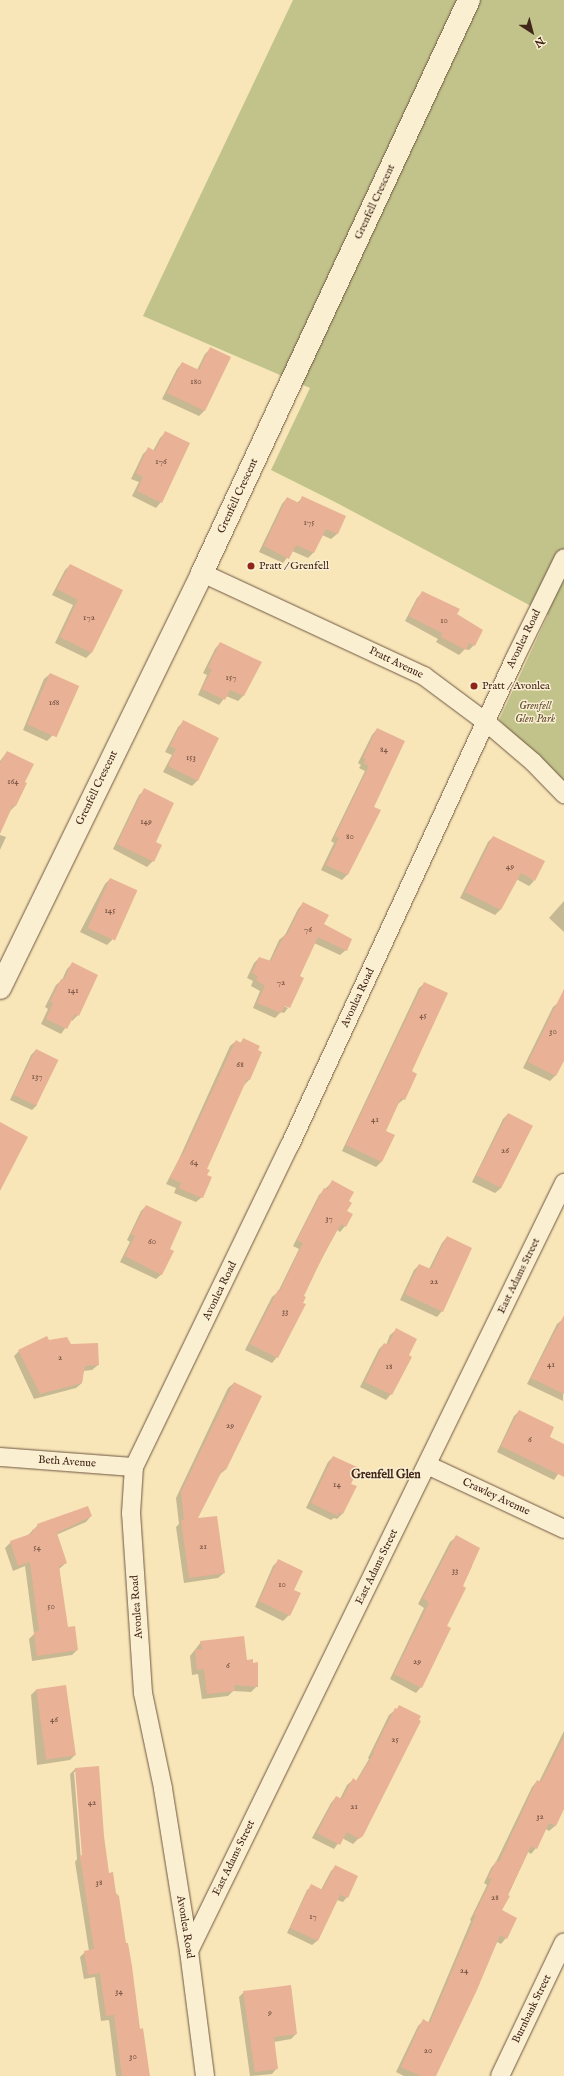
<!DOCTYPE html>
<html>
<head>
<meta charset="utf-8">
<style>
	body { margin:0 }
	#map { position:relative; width:564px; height:2076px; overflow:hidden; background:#f8e6b8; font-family:"IM FELL English",serif }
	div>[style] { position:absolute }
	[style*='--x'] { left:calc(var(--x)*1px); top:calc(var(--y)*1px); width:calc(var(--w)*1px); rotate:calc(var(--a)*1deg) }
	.green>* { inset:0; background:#c2c38b }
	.shadow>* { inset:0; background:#0003 }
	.building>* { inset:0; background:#e9b296; transform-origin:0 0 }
	.roads { filter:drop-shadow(0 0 1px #705642) drop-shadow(0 0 1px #705642) }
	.minor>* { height:18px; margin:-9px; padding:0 9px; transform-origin:9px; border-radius:9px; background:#faefd1 }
	.tertiary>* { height:22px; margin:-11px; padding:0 11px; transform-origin:11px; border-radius:11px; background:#faefd1 }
	.dots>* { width:11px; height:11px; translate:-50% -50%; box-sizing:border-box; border:2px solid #faefd1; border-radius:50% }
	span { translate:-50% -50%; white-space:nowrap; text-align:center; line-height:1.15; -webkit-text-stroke:3px #faefd1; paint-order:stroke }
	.number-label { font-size:9px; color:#6c493a }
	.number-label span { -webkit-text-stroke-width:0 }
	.street-label { font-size:11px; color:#43261b }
	.poi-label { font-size:11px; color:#43261b }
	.left { translate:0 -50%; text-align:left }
	.park-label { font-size:11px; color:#634d37; font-style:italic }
	.neighbourhood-label { font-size:12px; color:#43261b; font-weight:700 }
	.north { position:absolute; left:512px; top:12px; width:40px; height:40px; -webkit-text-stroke:3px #faefd1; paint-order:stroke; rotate:144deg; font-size:11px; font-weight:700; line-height:16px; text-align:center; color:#43261b }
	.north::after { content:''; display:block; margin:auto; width:14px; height:18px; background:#43261b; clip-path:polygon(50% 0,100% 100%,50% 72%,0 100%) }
</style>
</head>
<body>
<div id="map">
	<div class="green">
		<i style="clip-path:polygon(293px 0,564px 0,564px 782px,499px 720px,548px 615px,335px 502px,271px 470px,310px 388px,143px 316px)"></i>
	</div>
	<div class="shadow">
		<i style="clip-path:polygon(210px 349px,230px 358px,204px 411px,199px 416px,162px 399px,177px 369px,182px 363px,197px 370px,205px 354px)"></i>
		<i style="clip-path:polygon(165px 433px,161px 502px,156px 508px,132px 496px,139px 482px,131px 479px,143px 454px,148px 449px,153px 451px,160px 438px)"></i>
		<i style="clip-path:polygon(303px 497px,345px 517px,337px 534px,331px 539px,322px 535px,313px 553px,308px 558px,292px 551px,283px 563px,259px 552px,282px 504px,287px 498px,297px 503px)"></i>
		<i style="clip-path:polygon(70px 565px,91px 653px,86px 658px,55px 643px,73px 605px,52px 595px,65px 570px)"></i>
		<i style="clip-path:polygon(422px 593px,456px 615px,474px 645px,469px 650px,465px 649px,459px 655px,436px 642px,438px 639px,405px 621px,417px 598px)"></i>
		<i style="clip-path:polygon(220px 643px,260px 662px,243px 696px,238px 701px,226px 696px,219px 705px,198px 695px,207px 675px,203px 673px,215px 649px)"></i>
		<i style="clip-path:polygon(50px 674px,53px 735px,47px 741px,23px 730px,44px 679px)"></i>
		<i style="clip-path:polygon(183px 722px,218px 739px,197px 781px,192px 786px,163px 772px,172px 755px,165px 752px,178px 727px)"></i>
		<i style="clip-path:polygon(377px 729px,373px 807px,347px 875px,342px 880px,321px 870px,334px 843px,331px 841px,365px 771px,359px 768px,361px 765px,358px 763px,372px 735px)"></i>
		<i style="clip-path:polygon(7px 752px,15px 806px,10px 811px,0 831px,0 761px)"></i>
		<i style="clip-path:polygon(145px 790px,153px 861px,147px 867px,113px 849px,139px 795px)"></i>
		<i style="clip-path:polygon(0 835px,6px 837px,0 850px)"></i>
		<i style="clip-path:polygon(493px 837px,534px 881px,529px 886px,516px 879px,500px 910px,495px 915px,460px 898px,488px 842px)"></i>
		<i style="clip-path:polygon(110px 879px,112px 940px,107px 945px,80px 932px,105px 884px)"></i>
		<i style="clip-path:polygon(564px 901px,564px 932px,549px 918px)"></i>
		<i style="clip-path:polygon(303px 903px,346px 950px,340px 955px,314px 943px,298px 976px,289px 1007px,280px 1004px,288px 1008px,284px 1013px,281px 1012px,275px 1018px,253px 1008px,260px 991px,251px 986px,253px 981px,247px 978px,254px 963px,259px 958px,269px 962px,279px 940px,285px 935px,298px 909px)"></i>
		<i style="clip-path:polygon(72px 964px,78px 1015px,72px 1021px,71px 1020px,61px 1034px,41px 1024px,48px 1009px,45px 1007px,56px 985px,62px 980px,67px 969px)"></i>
		<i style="clip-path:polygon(425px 983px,411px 1072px,404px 1099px,398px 1104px,385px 1131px,394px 1135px,381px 1162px,376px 1167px,342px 1151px,419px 988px)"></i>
		<i style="clip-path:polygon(559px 1002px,564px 1004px,564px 1058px,555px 1076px,550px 1081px,523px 1068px,553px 1007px)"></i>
		<i style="clip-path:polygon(244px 1039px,249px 1080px,243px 1086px,221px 1135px,222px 1135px,206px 1170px,202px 1197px,196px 1202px,174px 1193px,176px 1188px,166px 1184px,179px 1159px,230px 1046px,236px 1041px,240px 1043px)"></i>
		<i style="clip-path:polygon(36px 1050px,37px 1105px,32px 1110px,10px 1100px,31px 1055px)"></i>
		<i style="clip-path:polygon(508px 1114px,532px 1126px,501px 1188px,495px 1193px,472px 1182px,503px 1119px)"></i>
		<i style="clip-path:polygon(332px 1182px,348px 1202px,345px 1226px,340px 1232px,337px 1230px,302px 1296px,277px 1357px,272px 1363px,245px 1350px,272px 1297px,278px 1292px,299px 1249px,293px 1246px,319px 1195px)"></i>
		<i style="clip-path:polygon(146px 1206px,168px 1249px,162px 1274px,156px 1279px,120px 1262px,130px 1242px,127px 1240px,141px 1211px)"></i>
		<i style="clip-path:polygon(447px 1237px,442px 1311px,437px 1317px,400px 1300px,414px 1270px,419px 1265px,429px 1269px,442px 1243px)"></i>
		<i style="clip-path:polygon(563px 1319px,564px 1320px,563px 1401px,527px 1384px,557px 1324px)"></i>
		<i style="clip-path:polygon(396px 1330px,391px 1394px,386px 1400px,360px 1387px,379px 1349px,384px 1344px,386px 1345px,390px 1335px)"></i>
		<i style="clip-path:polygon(48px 1341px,70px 1345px,97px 1344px,98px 1365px,92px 1370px,83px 1371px,82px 1383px,76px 1388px,34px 1399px,14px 1356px,19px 1351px)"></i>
		<i style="clip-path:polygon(234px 1383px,261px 1397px,225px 1470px,219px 1475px,196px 1519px,224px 1573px,218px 1578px,184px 1583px,176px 1527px,179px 1524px,176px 1498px,228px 1388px)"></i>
		<i style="clip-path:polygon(519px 1411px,548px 1437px,564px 1445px,564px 1465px,554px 1480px,497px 1452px,514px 1416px)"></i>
		<i style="clip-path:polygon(333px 1457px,350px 1484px,355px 1487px,342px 1514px,337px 1519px,334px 1518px,331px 1520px,306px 1508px,328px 1462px)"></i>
		<i style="clip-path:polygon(91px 1516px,86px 1522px,56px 1535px,66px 1563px,59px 1569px,67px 1628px,77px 1650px,72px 1655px,32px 1661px,29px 1639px,34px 1634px,25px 1566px,13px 1571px,5px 1548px,11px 1542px,27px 1536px,38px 1525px)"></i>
		<i style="clip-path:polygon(456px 1537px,472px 1566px,462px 1587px,421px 1687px,416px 1693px,390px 1679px,424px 1608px,418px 1604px,450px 1542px)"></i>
		<i style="clip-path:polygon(279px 1560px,293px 1590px,289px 1615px,283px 1621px,255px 1607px,273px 1566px)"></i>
		<i style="clip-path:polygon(201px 1642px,246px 1661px,257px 1686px,251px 1692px,233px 1691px,228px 1696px,202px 1699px,198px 1674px,192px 1675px,190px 1656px)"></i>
		<i style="clip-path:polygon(65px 1686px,75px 1755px,70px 1760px,37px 1765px,31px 1695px,36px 1690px)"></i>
		<i style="clip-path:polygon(399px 1707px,362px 1835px,353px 1844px,342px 1838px,334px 1849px,312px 1838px,331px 1803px,336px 1797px,340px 1799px,347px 1785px,353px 1780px,356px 1781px,369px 1759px,368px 1758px,389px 1715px)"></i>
		<i style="clip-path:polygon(564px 1731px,564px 1808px,555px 1826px,549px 1831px,546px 1829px,536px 1848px,531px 1854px,528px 1852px,501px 1910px,506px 1938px,501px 1944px,497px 1942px,435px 2076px,404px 2076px,396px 2072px,418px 2026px,423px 2021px,428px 2023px,471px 1921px,470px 1920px,487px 1885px,484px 1883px,491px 1868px,496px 1862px,532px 1787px,537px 1781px,539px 1782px)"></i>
		<i style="clip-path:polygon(evenodd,98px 1767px,103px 1836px,108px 1874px,149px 2076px,116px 2076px,109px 2020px,101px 2021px,95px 1977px,84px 1979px,80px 1957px,85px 1952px,89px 1951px,75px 1862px,77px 1859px,70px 1774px,75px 1769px,98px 1767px,74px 1772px,76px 1772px,83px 1860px,81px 1860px,74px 1772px)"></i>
		<i style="clip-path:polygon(335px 1867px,347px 1897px,343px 1902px,337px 1900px,317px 1941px,312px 1945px,287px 1933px,307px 1890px,312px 1886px,321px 1890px,331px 1871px)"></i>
		<i style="clip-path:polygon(244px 1992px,296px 2034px,291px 2039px,274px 2042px,277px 2068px,272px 2074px,250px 2076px,239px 1997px)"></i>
	</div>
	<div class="building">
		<i style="clip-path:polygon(210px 347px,231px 357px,205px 411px,167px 393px,182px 362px,199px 370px)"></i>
		<i style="clip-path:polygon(165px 431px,190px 443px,162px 503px,137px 491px,143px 477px,136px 473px,148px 447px,155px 451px)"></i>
		<i style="clip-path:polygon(302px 496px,346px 516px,338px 534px,326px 529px,314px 553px,296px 545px,289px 559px,264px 546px,287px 497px,299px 503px)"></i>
		<i style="clip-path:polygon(70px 564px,123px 590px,92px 653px,60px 637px,78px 600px,57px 589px)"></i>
		<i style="clip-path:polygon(422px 591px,460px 609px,457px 614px,483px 630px,475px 646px,469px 643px,466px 650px,441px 637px,442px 633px,409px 616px)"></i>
		<i style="clip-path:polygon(220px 642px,262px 662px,244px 696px,230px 690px,225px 700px,202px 689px,212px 669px,208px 668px)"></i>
		<i style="left:50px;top:673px;width:32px;height:56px;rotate:24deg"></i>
		<i style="clip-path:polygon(183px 720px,219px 738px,198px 781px,168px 766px,176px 749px,170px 746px)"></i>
		<i style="clip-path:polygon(377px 728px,405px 741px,374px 807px,381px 810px,348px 875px,326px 865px,339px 838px,335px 836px,369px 766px,364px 763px,366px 759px,363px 758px)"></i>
		<i style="clip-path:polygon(7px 751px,34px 764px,25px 782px,27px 783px,16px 806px,13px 805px,0 834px,0 764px)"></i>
		<i style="clip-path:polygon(144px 788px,174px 803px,156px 842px,162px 845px,154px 862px,117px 844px)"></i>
		<i style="clip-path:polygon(493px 836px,545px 861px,535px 881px,521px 873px,501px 910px,465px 892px)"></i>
		<i style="left:110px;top:878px;width:30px;height:55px;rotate:24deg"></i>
		<i style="clip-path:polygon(303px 902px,329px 915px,324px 924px,352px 939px,347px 951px,318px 937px,300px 976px,304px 978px,290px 1008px,285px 1006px,281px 1013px,257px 1003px,265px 986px,256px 980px,258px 976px,252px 973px,259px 957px,271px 961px,285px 934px,287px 935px)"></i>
		<i style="clip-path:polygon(72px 962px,98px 975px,79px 1016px,75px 1014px,67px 1029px,46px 1019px,53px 1003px,50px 1002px,61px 979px,64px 980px)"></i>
		<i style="clip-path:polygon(424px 982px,448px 993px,412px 1071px,417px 1074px,405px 1100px,401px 1098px,386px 1131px,395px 1135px,382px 1162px,346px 1145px)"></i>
		<i style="clip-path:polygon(564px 989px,564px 1061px,556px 1076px,528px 1062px)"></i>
		<i style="clip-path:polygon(243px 1038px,260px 1046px,258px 1050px,262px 1052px,250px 1080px,247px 1079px,207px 1169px,210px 1170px,207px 1175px,212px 1177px,203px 1198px,197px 1196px,179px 1188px,181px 1183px,170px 1178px,181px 1155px,182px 1156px,236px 1040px,241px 1043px)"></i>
		<i style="left:36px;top:1049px;width:25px;height:51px;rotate:26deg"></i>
		<i style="left:508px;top:1113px;width:28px;height:70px;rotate:27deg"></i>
		<i style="clip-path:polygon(0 1122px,28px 1137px,0 1191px)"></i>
		<i style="clip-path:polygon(332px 1180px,354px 1192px,349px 1201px,352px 1203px,347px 1211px,353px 1214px,346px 1227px,341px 1224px,324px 1254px,304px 1296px,306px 1297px,303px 1303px,306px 1304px,278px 1358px,250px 1344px,278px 1290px,280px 1291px,303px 1243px,297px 1240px,324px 1188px,327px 1190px)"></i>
		<i style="clip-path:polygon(146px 1205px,182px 1222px,170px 1249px,174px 1251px,162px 1275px,125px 1256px,135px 1236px,131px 1234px)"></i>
		<i style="clip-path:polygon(447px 1236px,472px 1248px,443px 1312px,405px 1294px,419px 1264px,431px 1269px)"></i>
		<i style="clip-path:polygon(564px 1315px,564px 1394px,531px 1378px)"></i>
		<i style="clip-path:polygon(396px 1328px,417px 1339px,409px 1355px,412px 1357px,392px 1395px,365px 1382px,384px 1343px,388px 1345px)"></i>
		<i style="clip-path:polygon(47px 1336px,49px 1340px,67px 1337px,71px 1344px,98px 1343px,99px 1365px,85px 1366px,82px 1383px,40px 1394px,18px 1350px)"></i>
		<i style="clip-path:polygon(234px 1382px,262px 1396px,226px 1470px,223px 1469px,198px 1518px,217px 1516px,225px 1573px,189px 1578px,181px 1520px,184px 1520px,181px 1492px)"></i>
		<i style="clip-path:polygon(519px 1410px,554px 1427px,550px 1437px,564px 1444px,564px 1477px,501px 1446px)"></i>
		<i style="clip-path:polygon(333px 1456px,359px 1468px,351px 1484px,357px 1486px,343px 1514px,339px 1512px,338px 1516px,311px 1503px)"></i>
		<i style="clip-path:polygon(88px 1506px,92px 1516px,57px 1533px,67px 1563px,59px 1566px,68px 1627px,75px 1626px,78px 1650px,37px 1656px,34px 1632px,39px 1631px,30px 1562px,18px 1566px,10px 1541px,33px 1533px,32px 1530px,38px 1527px,37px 1524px)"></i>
		<i style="clip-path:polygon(456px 1535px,480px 1548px,463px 1586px,466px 1588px,447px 1626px,451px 1628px,422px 1688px,394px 1674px,429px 1603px,423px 1598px)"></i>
		<i style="clip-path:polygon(278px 1559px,303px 1571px,294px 1590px,301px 1593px,290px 1616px,259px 1601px)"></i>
		<i style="clip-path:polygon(244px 1636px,247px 1660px,253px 1659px,253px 1663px,258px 1662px,258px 1687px,234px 1685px,235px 1691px,207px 1694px,204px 1669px,197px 1670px,195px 1650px,202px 1649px,200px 1641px)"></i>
		<i style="left:66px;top:1685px;width:71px;height:30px;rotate:82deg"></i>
		<i style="clip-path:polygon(399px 1705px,421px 1716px,419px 1720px,421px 1721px,363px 1836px,359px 1839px,347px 1832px,340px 1845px,317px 1833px,336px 1796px,342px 1799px,353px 1778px,357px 1781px,374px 1753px,373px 1752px,395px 1708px,397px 1709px)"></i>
		<i style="clip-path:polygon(564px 1737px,564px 1809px,556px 1826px,549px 1823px,537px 1849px,531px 1846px,508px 1895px,510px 1896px,502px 1910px,517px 1918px,507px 1939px,500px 1935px,477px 1990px,436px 2076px,421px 2076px,401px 2067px,423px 2019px,430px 2023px,476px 1915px,474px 1915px,492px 1879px,488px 1878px,496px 1861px,499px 1862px,537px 1780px,541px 1782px)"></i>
		<i style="clip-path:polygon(99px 1766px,104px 1836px,109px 1873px,113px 1872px,116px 1893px,119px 1896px,126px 1943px,128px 1943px,132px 1966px,140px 2029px,143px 2028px,150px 2076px,122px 2076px,114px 2015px,106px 2016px,100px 1973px,88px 1975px,84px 1951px,94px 1949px,80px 1856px,82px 1855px,75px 1768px)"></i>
		<i style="clip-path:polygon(335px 1865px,358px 1876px,348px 1898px,340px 1895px,318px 1941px,290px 1928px,311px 1884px,323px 1890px)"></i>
		<i style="clip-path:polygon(291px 1985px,297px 2034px,274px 2037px,278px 2069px,255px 2072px,243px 1991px)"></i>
	</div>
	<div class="roads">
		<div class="minor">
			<i style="--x:202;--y:573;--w:245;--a:24.9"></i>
			<i style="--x:424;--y:676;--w:77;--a:36.6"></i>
			<i style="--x:486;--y:722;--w:62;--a:40.4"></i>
			<i style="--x:533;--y:762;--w:45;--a:45.9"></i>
			<i style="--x:0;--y:1457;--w:134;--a:4.3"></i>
			<i style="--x:427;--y:1465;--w:151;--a:25"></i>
			<i style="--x:189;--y:1951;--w:855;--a:-63.97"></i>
			<i style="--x:205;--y:2076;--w:126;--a:-97.3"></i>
			<i style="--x:189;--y:1951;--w:165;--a:-99.1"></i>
			<i style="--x:163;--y:1788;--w:97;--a:-101.9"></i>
			<i style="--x:143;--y:1693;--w:180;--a:-93.8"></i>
			<i style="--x:131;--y:1513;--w:46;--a:-86.3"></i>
			<i style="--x:134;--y:1467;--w:358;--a:-64.2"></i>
			<i style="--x:290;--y:1145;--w:536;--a:-65.2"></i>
			<i style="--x:515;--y:658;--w:111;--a:-63.9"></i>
			<i style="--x:500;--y:2076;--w:148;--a:-64.5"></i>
		</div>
		<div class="tertiary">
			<i style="--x:0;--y:988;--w:462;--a:-64"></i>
			<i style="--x:202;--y:573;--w:632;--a:-65.02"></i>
		</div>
	</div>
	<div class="dots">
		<i style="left:251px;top:566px;background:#8f2418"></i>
		<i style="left:474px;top:686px;background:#8f2418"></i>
	</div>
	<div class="number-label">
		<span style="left:196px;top:382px">180</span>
		<span style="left:161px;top:462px">176</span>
		<span style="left:309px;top:523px">175</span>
		<span style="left:89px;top:618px">172</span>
		<span style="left:444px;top:621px">10</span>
		<span style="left:231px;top:678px">157</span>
		<span style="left:54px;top:703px">168</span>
		<span style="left:384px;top:750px">84</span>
		<span style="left:191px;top:758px">153</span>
		<span style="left:13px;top:782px">164</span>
		<span style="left:146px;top:822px">149</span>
		<span style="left:350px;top:837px">80</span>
		<span style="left:510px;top:867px">49</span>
		<span style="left:110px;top:911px">145</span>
		<span style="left:308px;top:930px">76</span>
		<span style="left:281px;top:983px">72</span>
		<span style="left:73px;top:991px">141</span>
		<span style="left:423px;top:1016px">45</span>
		<span style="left:553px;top:1032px">30</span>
		<span style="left:240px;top:1065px">68</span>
		<span style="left:37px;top:1077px">137</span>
		<span style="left:375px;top:1120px">41</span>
		<span style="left:505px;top:1151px">26</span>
		<span style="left:194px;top:1163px">64</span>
		<span style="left:329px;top:1219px">37</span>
		<span style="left:152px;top:1242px">60</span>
		<span style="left:434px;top:1282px">22</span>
		<span style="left:285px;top:1312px">33</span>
		<span style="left:60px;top:1358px">2</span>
		<span style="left:551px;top:1365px">41</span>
		<span style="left:389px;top:1367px">18</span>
		<span style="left:230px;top:1426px">29</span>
		<span style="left:530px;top:1440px">6</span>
		<span style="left:337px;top:1485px">14</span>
		<span style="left:203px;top:1547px">21</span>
		<span style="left:37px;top:1548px">54</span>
		<span style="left:455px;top:1571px">33</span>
		<span style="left:282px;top:1585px">10</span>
		<span style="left:51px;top:1607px">50</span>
		<span style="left:417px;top:1662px">29</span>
		<span style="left:228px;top:1666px">6</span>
		<span style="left:54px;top:1720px">46</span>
		<span style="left:395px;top:1740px">25</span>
		<span style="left:92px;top:1803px">42</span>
		<span style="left:354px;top:1807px">21</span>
		<span style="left:540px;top:1817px">32</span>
		<span style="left:99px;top:1883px">38</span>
		<span style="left:495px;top:1898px">28</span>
		<span style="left:313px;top:1917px">17</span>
		<span style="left:464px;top:1971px">24</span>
		<span style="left:119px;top:1992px">34</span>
		<span style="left:270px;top:2013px">9</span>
		<span style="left:428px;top:2051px">20</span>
		<span style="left:133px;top:2057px">30</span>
	</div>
	<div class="street-label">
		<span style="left:375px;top:202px;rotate:-65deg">Grenfell Crescent</span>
		<span style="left:238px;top:496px;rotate:-65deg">Grenfell Crescent</span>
		<span style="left:524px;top:639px;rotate:-64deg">Avonlea Road</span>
		<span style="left:396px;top:663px;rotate:26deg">Pratt Avenue</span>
		<span style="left:97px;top:788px;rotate:-64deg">Grenfell Crescent</span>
		<span style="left:358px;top:998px;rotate:-65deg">Avonlea Road</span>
		<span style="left:519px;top:1276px;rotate:-64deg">East Adams Street</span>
		<span style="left:220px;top:1291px;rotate:-64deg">Avonlea Road</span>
		<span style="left:67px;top:1462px;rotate:4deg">Beth Avenue</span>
		<span style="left:496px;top:1497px;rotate:25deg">Crawley Avenue</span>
		<span style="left:377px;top:1567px;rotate:-64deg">East Adams Street</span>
		<span style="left:137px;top:1607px;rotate:-94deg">Avonlea Road</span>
		<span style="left:234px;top:1858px;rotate:-64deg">East Adams Street</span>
		<span style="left:185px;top:1927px;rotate:81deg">Avonlea Road</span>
		<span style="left:532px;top:2009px;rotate:-64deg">Burnbank Street</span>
	</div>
	<div class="poi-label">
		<span class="left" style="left:259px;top:566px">Pratt / Grenfell</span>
		<span class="left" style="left:482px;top:686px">Pratt / Avonlea</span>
	</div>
	<div class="park-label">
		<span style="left:535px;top:713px">Grenfell<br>Glen Park</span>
	</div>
	<div class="neighbourhood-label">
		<span style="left:386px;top:1475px">Grenfell Glen</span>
	</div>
	<div class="north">N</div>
</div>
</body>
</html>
